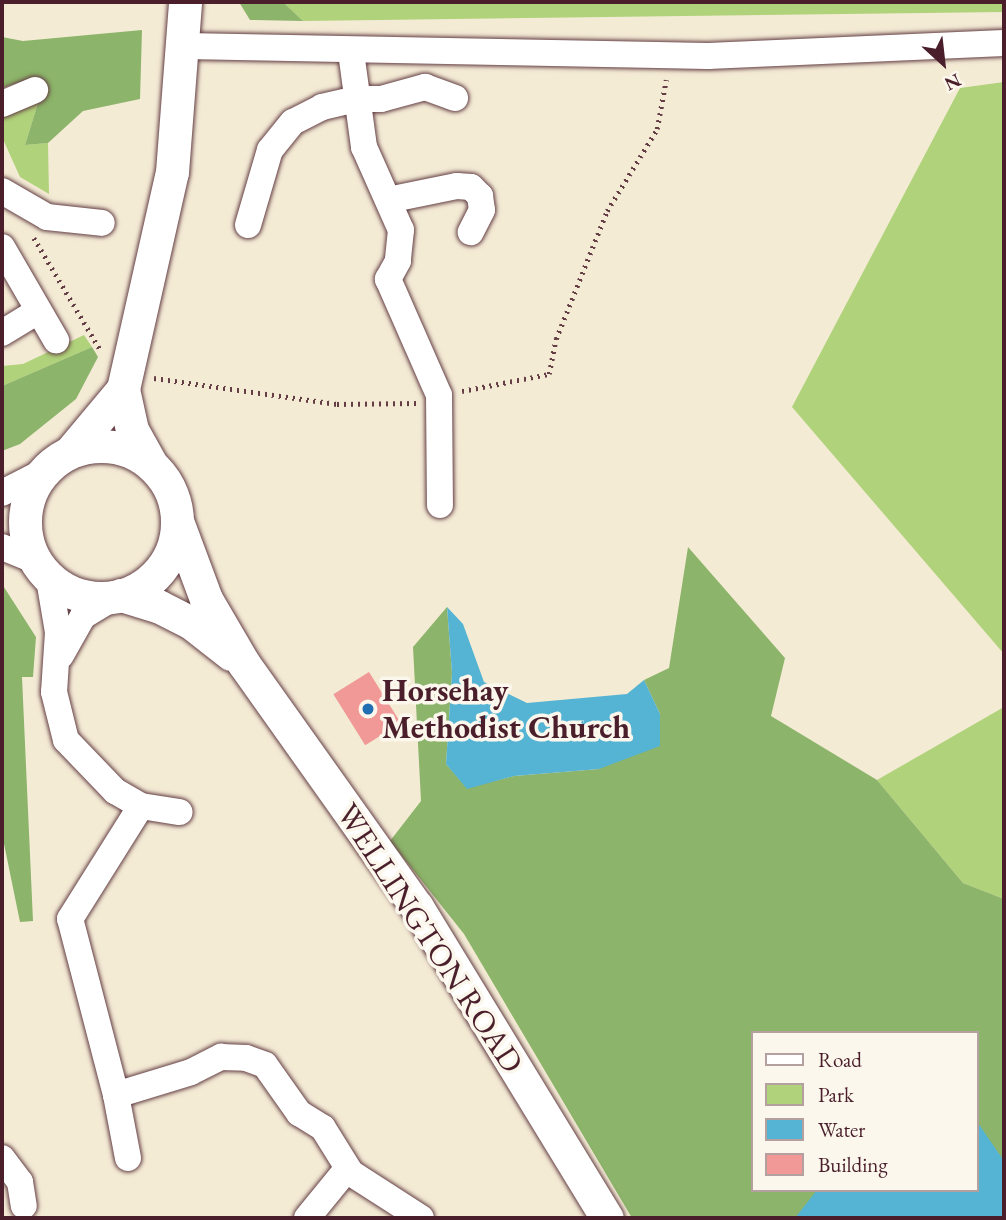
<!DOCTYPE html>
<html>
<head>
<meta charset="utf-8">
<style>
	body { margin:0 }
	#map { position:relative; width:1006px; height:1220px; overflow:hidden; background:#f4ebd5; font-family:"EB Garamond",serif }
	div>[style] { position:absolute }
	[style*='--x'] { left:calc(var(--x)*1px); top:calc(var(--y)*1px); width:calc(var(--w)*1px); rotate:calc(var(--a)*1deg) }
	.green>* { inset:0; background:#b0d27a }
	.forest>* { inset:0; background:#8cb46a }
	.water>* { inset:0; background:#55b3d3 }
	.building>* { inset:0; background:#f09996; transform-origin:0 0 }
	.path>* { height:4.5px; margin-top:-2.25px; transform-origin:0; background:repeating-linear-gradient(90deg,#643e44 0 2px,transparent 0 7px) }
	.roads { filter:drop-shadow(0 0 2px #643e44) drop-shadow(0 0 2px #643e44) }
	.minor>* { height:26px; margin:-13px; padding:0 13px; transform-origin:13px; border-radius:13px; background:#fff }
	.major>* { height:33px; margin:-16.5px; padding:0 16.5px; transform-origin:16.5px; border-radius:16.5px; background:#fff }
	.major>.ring { margin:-16.5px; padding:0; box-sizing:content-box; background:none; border:33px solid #fff; border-radius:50% }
	.dots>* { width:19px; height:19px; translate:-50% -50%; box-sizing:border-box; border:4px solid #fbf7ec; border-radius:50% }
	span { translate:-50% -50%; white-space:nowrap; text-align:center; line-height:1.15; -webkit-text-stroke:7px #fbf7ec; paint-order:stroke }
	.poi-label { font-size:32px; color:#4a1f2b; font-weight:700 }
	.left { translate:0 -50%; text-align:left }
	.street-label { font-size:32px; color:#4a1f2b }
	.frame { position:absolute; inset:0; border:4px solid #4a1f2b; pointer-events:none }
	.legend { position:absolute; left:751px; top:1031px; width:228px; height:161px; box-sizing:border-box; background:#fbf7ec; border:2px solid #b4a19f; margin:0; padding:9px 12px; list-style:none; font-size:21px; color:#4a1f2b }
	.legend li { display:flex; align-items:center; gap:14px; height:35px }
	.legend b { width:35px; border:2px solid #b4a19f }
	.north { position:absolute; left:908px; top:28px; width:70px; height:70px; -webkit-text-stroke:5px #fbf7ec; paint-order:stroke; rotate:153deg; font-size:19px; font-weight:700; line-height:28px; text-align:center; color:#4a1f2b }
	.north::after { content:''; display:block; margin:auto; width:24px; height:32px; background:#4a1f2b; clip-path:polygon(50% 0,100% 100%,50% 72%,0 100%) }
</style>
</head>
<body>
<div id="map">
	<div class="green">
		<i style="clip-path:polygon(283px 2px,1004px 2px,1004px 12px,303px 21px)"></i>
		<i style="clip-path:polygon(1004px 82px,1004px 654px,792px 407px,960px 88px)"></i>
		<i style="clip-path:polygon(42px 90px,25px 145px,48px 143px,49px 194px,20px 177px,2px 137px,2px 115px)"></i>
		<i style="clip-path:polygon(84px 335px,92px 347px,2px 386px,2px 366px,23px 364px)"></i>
		<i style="clip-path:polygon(1004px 707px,1004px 899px,963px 883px,877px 780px)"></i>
	</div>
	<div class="forest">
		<i style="clip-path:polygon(239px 2px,283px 2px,303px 21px,250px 20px)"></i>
		<i style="clip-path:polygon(142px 30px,140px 99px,83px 111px,48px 143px,25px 145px,42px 90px,36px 77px,2px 88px,2px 37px,23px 41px)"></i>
		<i style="clip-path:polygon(92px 347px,98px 357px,76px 399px,20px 444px,2px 451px,2px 386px)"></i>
		<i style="clip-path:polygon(evenodd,688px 547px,785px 658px,771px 716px,877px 780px,963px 883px,1004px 899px,1004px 1218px,632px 1218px,464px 934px,390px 841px,421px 801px,413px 647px,447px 607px,452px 673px,446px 764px,467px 788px,514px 776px,599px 769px,660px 714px,644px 680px,669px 668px,688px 547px,752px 1033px,976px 1033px,976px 1190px,752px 1190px,752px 1033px)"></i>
		<i style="clip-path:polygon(2px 584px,36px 637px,33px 677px,22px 677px,33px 921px,20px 922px,2px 834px)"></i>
	</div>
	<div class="water">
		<i style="clip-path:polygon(447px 607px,463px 624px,484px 682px,527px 703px,627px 694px,644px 680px,660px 714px,660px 746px,599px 769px,514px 776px,467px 789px,446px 764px,452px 673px)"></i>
		<i style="clip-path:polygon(976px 1120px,1004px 1161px,1004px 1218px,795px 1218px,817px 1190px,976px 1190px)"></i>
	</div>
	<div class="building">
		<i style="left:369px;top:672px;width:60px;height:42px;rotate:58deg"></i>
	</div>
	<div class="path">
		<i style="--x:34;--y:238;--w:131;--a:59.3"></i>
		<i style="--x:154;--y:378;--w:185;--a:8.1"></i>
		<i style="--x:337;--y:404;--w:80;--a:-0.7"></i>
		<i style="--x:462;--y:391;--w:89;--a:-11.1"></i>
		<i style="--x:549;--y:374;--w:36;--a:-79"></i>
		<i style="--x:556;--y:339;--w:138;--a:-68.3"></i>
		<i style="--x:607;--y:211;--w:96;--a:-58.6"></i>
		<i style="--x:657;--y:129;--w:50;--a:-79.6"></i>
	</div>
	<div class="roads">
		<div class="minor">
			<i style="--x:185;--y:46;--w:523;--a:1.1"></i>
			<i style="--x:708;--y:56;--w:296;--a:-2.5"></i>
			<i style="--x:351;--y:52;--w:96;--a:82.2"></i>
			<i style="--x:364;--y:147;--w:91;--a:66"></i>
			<i style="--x:401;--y:230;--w:31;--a:96"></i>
			<i style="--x:398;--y:261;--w:21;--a:119"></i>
			<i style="--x:388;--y:279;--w:127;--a:66.3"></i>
			<i style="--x:439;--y:395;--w:110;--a:89.5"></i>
			<i style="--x:2;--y:104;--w:36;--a:-23"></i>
			<i style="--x:2;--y:191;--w:52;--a:30"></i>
			<i style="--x:47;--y:217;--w:55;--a:6.2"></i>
			<i style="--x:388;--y:200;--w:70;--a:-11.5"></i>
			<i style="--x:457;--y:186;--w:14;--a:4"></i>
			<i style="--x:471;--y:187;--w:13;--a:45"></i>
			<i style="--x:480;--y:196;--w:14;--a:82"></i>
			<i style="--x:482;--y:210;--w:25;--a:117"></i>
			<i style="--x:248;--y:225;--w:78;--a:-73.7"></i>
			<i style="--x:270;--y:150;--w:36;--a:-51"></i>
			<i style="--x:293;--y:122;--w:33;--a:-27"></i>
			<i style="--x:322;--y:107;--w:36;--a:-13"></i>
			<i style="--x:357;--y:99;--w:24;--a:0"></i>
			<i style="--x:381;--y:99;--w:46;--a:-15.3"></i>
			<i style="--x:425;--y:87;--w:32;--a:20"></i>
			<i style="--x:2;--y:247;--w:108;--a:59.9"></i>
			<i style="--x:2;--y:333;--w:42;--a:-31.4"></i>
			<i style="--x:2;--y:493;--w:46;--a:-27.1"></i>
			<i style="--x:2;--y:547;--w:35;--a:22"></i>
			<i style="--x:49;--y:579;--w:54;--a:80.4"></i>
			<i style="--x:58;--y:632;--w:60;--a:93.8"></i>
			<i style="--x:54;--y:692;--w:49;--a:76"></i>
			<i style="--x:66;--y:740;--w:71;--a:46.1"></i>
			<i style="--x:115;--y:791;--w:30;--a:30"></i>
			<i style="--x:141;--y:806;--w:39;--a:9"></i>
			<i style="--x:61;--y:655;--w:45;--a:-60.6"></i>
			<i style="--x:83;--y:616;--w:37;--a:-31"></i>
			<i style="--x:116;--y:1095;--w:78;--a:-17"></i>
			<i style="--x:191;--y:1072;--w:34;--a:-27"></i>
			<i style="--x:221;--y:1057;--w:25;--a:2"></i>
			<i style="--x:246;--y:1058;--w:20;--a:20"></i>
			<i style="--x:265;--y:1065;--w:59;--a:54.7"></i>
			<i style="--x:299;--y:1113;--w:28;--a:32"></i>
			<i style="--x:323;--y:1128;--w:53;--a:58.1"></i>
			<i style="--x:351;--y:1173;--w:83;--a:32.7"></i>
			<i style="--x:2;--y:1158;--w:30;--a:53"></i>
			<i style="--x:20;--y:1182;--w:24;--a:81"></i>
			<i style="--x:128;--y:1158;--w:64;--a:-100.8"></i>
			<i style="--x:116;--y:1095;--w:182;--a:-104.6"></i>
			<i style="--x:70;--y:919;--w:133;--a:-57.9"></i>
			<i style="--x:307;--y:1218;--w:63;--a:-50.8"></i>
		</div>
		<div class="major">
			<i class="ring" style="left:25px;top:446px;width:119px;height:119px"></i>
			<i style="--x:71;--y:451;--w:81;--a:-50"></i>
			<i style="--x:151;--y:464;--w:39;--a:-119"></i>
			<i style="--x:132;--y:430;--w:42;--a:-102.4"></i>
			<i style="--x:123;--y:389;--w:222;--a:-77.3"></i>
			<i style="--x:172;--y:172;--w:170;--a:-85.6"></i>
			<i style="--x:177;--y:521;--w:83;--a:69.6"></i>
			<i style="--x:206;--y:599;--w:75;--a:59.7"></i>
			<i style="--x:244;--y:664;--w:298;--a:54.6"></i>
			<i style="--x:417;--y:907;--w:364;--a:58.6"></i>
			<i style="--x:121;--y:595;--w:39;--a:17"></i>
			<i style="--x:158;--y:606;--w:36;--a:27"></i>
			<i style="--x:190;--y:622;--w:52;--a:38"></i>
		</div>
	</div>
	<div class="dots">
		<i style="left:368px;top:709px;background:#1f6fb2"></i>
	</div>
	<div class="poi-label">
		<span class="left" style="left:382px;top:709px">Horsehay<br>Methodist Church</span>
	</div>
	<div class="street-label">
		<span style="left:430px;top:938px;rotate:57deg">WELLINGTON ROAD</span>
	</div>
	<div class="frame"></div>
	<ul class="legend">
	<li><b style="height:9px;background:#fff"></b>Road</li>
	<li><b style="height:19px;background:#b0d27a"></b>Park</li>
	<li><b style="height:19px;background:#55b3d3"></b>Water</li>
	<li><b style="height:19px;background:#f09996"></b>Building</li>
	</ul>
	<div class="north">N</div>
</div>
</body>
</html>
